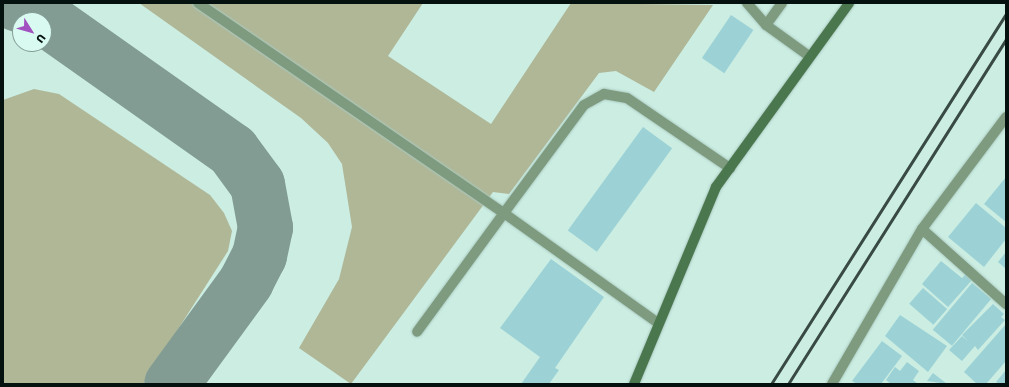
<!DOCTYPE html>
<html>
<head>
<meta charset="utf-8">
<style>
	body { margin:0 }
	#map { position:relative; width:1009px; height:387px; overflow:hidden; background:#cbede2; font-family:Poppins,sans-serif }
	div>[style] { position:absolute }
	[style*='--x'] { left:calc(var(--x)*1px); top:calc(var(--y)*1px); width:calc(var(--w)*1px); rotate:calc(var(--a)*1deg) }
	.green>* { inset:0; background:#afb797 }
	.taxiway>* { height:55px; margin:-27.5px; padding:0 27.5px; transform-origin:27.5px; border-radius:27.5px; background:#829c94 }
	.building>* { inset:0; background:#9cd2d6; transform-origin:0 0 }
	.roads { filter:drop-shadow(0 0 1px #abcac0) drop-shadow(0 0 1px #abcac0) }
	.lane>* { height:10px; margin:-5px; padding:0 5px; transform-origin:5px; border-radius:5px; background:#7e9b7f }
	.street>* { height:10px; margin:-5px; padding:0 5px; transform-origin:5px; border-radius:5px; background:#7e9b7f }
	.secondary>* { height:10px; margin:-5px; padding:0 5px; transform-origin:5px; border-radius:5px; background:#4b774f }
	.rail>* { height:3px; margin:-1.5px; padding:0 1.5px; transform-origin:1.5px; border-radius:1.5px; background:#394a45 }
	span { translate:-50% -50%; white-space:nowrap; text-align:center; line-height:1.15; -webkit-text-stroke:3px #d8faf0; paint-order:stroke }
	.frame { position:absolute; inset:0; border:4px solid #05110e; pointer-events:none }
	.north { position:absolute; left:12px; top:12px; width:40px; height:40px; box-sizing:border-box; background:#d8faf0; border:1px solid #849d96; border-radius:50%; rotate:127deg; font-size:11px; font-weight:700; line-height:16px; text-align:center; color:#05110e }
	.north::after { content:''; display:block; margin:auto; width:14px; height:18px; background:#a251c1; clip-path:polygon(50% 0,100% 100%,50% 72%,0 100%) }
</style>
</head>
<body>
<div id="map">
	<div class="green">
		<i style="clip-path:polygon(139px 3px,423px 3px,388px 56px,491px 124px,571px 3px,713px 5px,654px 92px,616px 71px,599px 73px,509px 194px,493px 192px,351px 384px,299px 348px,339px 279px,352px 227px,342px 164px,328px 143px,301px 118px)"></i>
		<i style="clip-path:polygon(34px 89px,59px 94px,210px 195px,224px 213px,232px 231px,228px 251px,143px 384px,3px 384px,3px 100px)"></i>
	</div>
	<div class="taxiway">
		<i style="--x:15;--y:3;--w:18;--a:19"></i>
		<i style="--x:32;--y:9;--w:245;--a:35.2"></i>
		<i style="--x:232;--y:150;--w:42;--a:53.7"></i>
		<i style="--x:257;--y:184;--w:44;--a:79.5"></i>
		<i style="--x:265;--y:227;--w:29;--a:102"></i>
		<i style="--x:259;--y:255;--w:29;--a:117"></i>
		<i style="--x:246;--y:281;--w:127;--a:126.1"></i>
	</div>
	<div class="building">
		<i style="left:731px;top:15px;width:27px;height:52px;rotate:34deg"></i>
		<i style="left:643px;top:127px;width:36px;height:128px;rotate:36deg"></i>
		<i style="clip-path:polygon(1006px 177px,1006px 222px,984px 204px)"></i>
		<i style="clip-path:polygon(976px 203px,1006px 228px,1006px 239px,984px 267px,948px 237px)"></i>
		<i style="clip-path:polygon(1006px 252px,1006px 269px,998px 262px)"></i>
		<i style="clip-path:polygon(551px 259px,604px 297px,555px 368px,559px 370px,549px 384px,521px 384px,540px 357px,500px 328px)"></i>
		<i style="clip-path:polygon(941px 261px,962px 278px,966px 274px,972px 280px,948px 307px,922px 284px)"></i>
		<i style="left:972px;top:283px;width:25px;height:61px;rotate:40deg"></i>
		<i style="left:923px;top:288px;width:32px;height:21px;rotate:41deg"></i>
		<i style="clip-path:polygon(993px 304px,1004px 314px,1001px 317px,1005px 320px,978px 350px,975px 346px,962px 361px,949px 350px,962px 336px,969px 342px,962px 335px)"></i>
		<i style="clip-path:polygon(900px 315px,947px 346px,928px 372px,885px 336px)"></i>
		<i style="clip-path:polygon(1006px 324px,1006px 361px,986px 384px,977px 384px,964px 372px)"></i>
		<i style="clip-path:polygon(882px 341px,902px 356px,881px 384px,857px 384px,852px 381px)"></i>
		<i style="clip-path:polygon(907px 362px,919px 371px,913px 380px,918px 384px,891px 384px,886px 380px,895px 367px,900px 371px)"></i>
		<i style="clip-path:polygon(1006px 370px,1006px 384px,999px 384px,996px 382px)"></i>
		<i style="clip-path:polygon(933px 373px,947px 384px,927px 381px)"></i>
	</div>
	<div class="roads">
		<div class="lane">
			<i style="--x:198;--y:3;--w:371;--a:34.5"></i>
			<i style="--x:504;--y:213;--w:147;--a:126.2"></i>
			<i style="--x:747;--y:3;--w:29;--a:49"></i>
			<i style="--x:782;--y:3;--w:27;--a:126"></i>
			<i style="--x:766;--y:25;--w:53;--a:35.8"></i>
			<i style="--x:658;--y:323;--w:189;--a:-144.5"></i>
			<i style="--x:504;--y:213;--w:134;--a:-53.5"></i>
			<i style="--x:584;--y:105;--w:23;--a:-29"></i>
			<i style="--x:604;--y:94;--w:23;--a:10"></i>
			<i style="--x:627;--y:98;--w:125;--a:34.2"></i>
		</div>
		<div class="street">
			<i style="--x:922;--y:229;--w:113;--a:41.8"></i>
			<i style="--x:832;--y:384;--w:179;--a:-59.9"></i>
			<i style="--x:922;--y:229;--w:140;--a:-53.1"></i>
		</div>
		<div class="secondary">
			<i style="--x:634;--y:384;--w:213;--a:-67.4"></i>
			<i style="--x:716;--y:187;--w:227;--a:-54.1"></i>
		</div>
	</div>
	<div class="rail">
		<i style="--x:771;--y:384;--w:439;--a:-57.6"></i>
		<i style="--x:788;--y:384;--w:408;--a:-57.7"></i>
	</div>
	<div class="frame"></div>
	<div class="north">U</div>
</div>
</body>
</html>
